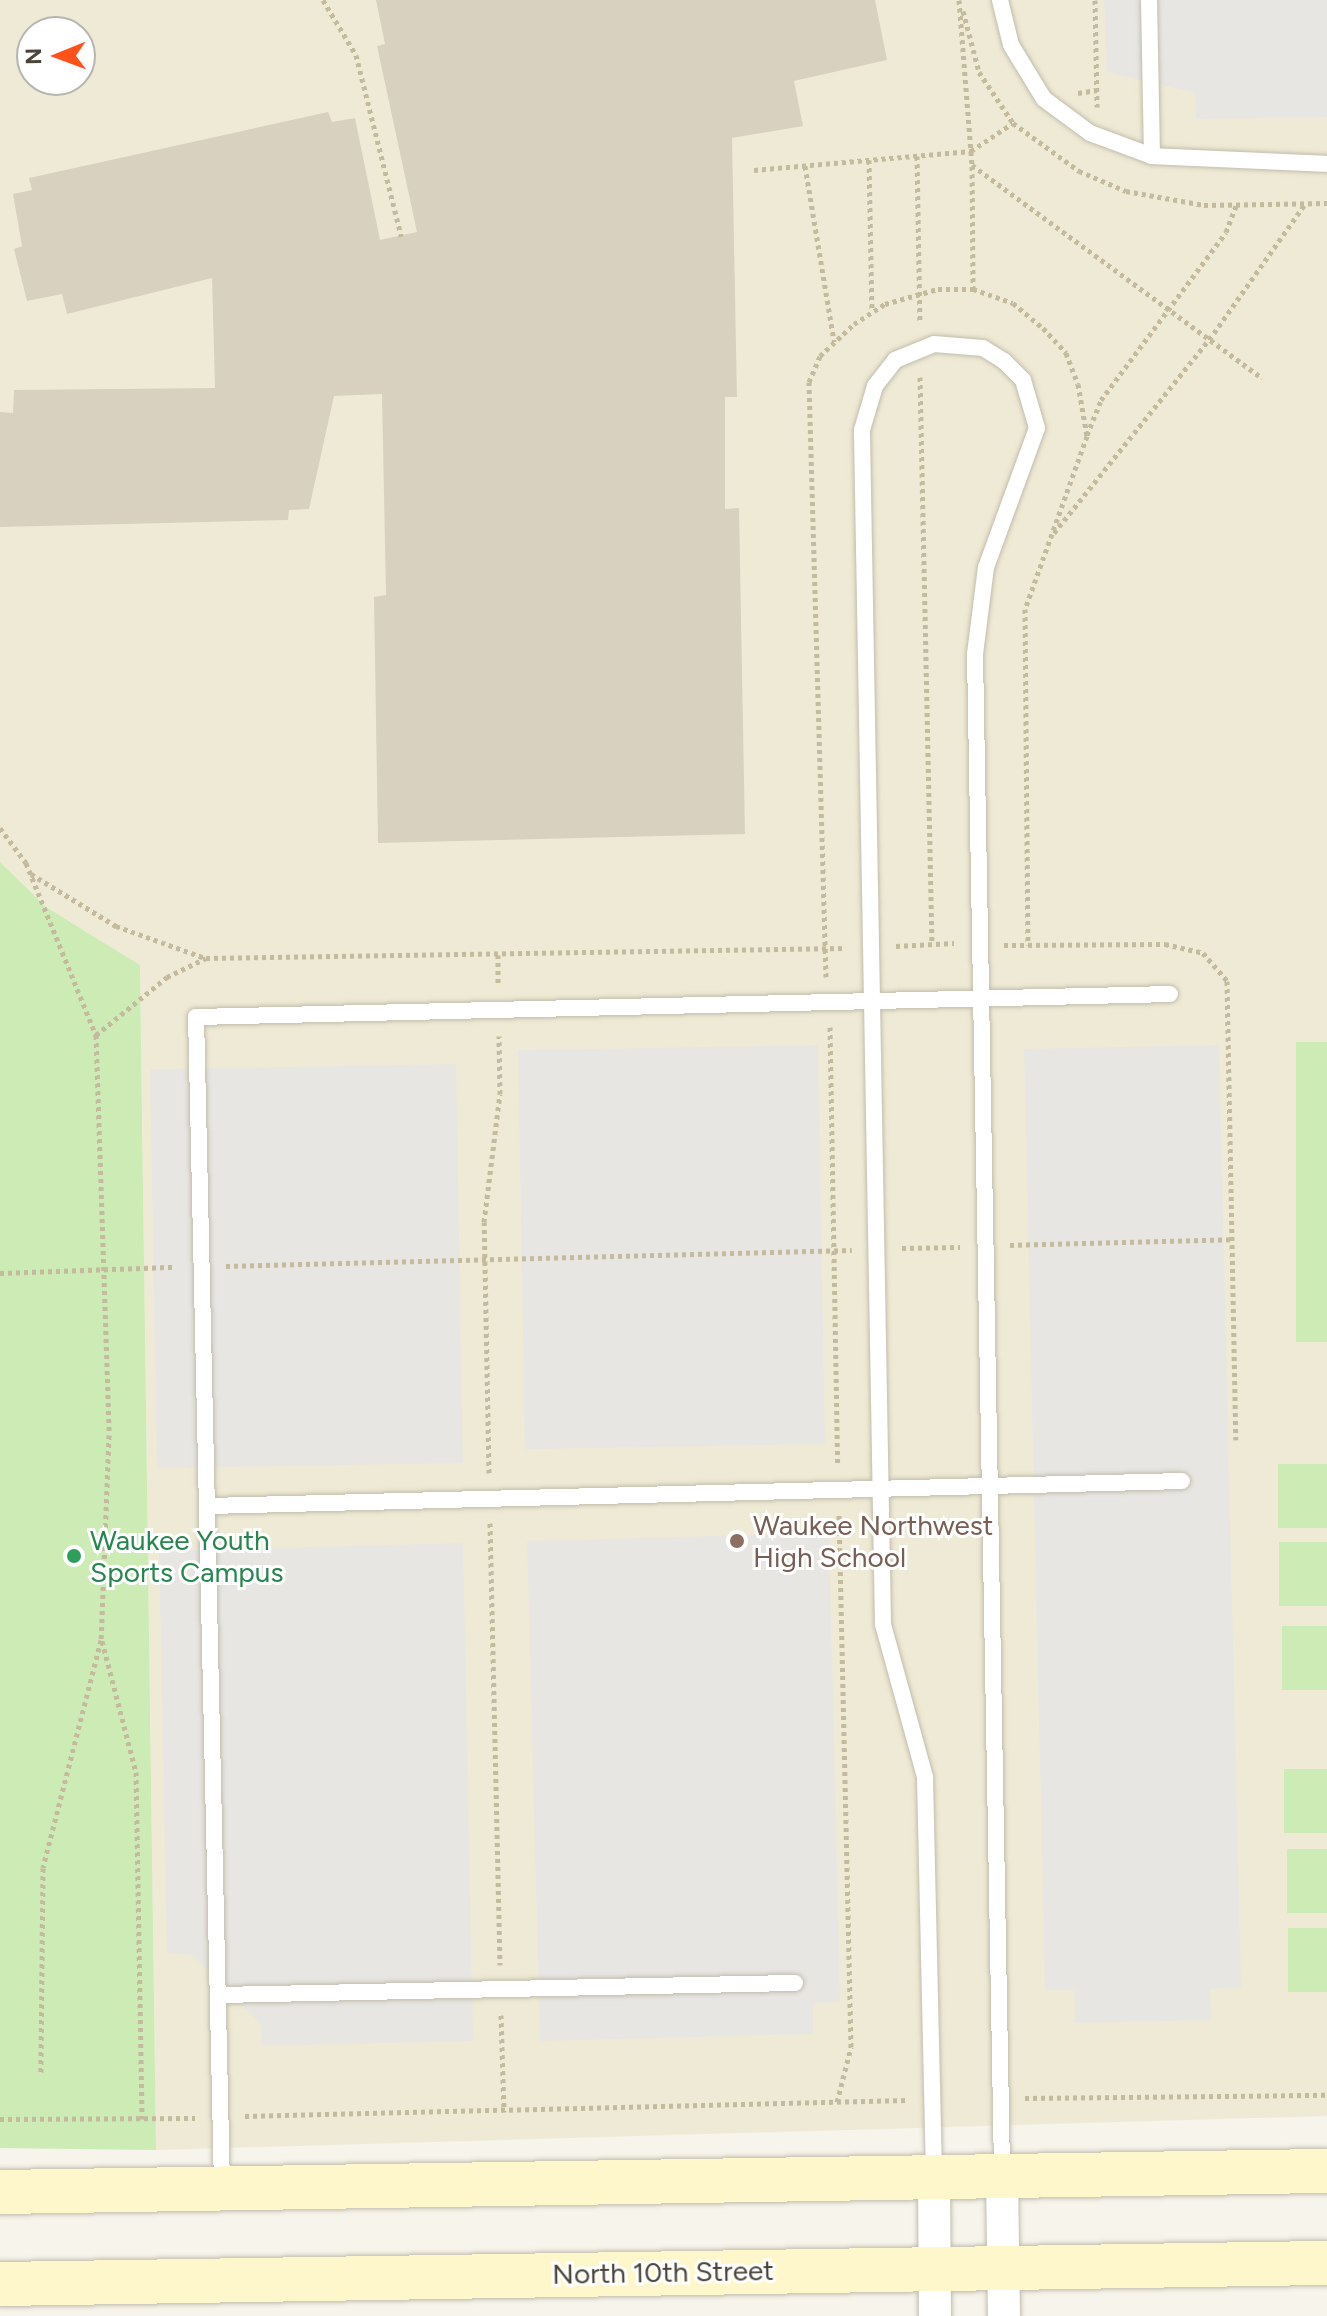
<!DOCTYPE html>
<html>
<head>
<meta charset="utf-8">
<style>
	body { margin:0 }
	#map { position:relative; width:1327px; height:2316px; overflow:hidden; background:#f6f4eb; font-family:Figtree,sans-serif }
	div>[style] { position:absolute }
	[style*='--x'] { left:calc(var(--x)*1px); top:calc(var(--y)*1px); width:calc(var(--w)*1px); rotate:calc(var(--a)*1deg) }
	.education>* { inset:0; background:#efead5 }
	.green>* { inset:0; background:#cdebb4; transform-origin:0 0 }
	.parking>* { inset:0; background:#e8e6e3; transform-origin:0 0 }
	.building>* { inset:0; background:#d8d1c0 }
	.path>* { height:5px; margin-top:-2.5px; transform-origin:0; background:repeating-linear-gradient(90deg,#c4ba9e 0 4px,transparent 0 8px) }
	.roads { filter:drop-shadow(0 0 2px #c2bdad) drop-shadow(0 0 2px #c2bdad) }
	.service>* { height:16px; margin:-8px; padding:0 8px; transform-origin:8px; border-radius:8px; background:#fff }
	.minor>* { height:32px; margin:-16px; padding:0 16px; transform-origin:16px; border-radius:16px; background:#fff }
	.secondary>* { height:44px; margin:-22px; padding:0 22px; transform-origin:22px; border-radius:22px; background:#fff7cc }
	.dots>* { width:22px; height:22px; translate:-50% -50%; box-sizing:border-box; border:4px solid #fff; border-radius:50% }
	span { translate:-50% -50%; white-space:nowrap; text-align:center; line-height:1.15; -webkit-text-stroke:6px #fff; paint-order:stroke }
	.education-label { font-size:28px; color:#785e54 }
	.left { translate:0 -50%; text-align:left }
	.leisure-label { font-size:28px; color:#27864d }
	.street-label { font-size:28px; color:#4b4539 }
	.north { position:absolute; left:16px; top:16px; width:80px; height:80px; box-sizing:border-box; background:#fff; border:2px solid #b7b5b0; border-radius:50%; rotate:269deg; font-size:22px; font-weight:700; line-height:32px; text-align:center; color:#4b4539 }
	.north::after { content:''; display:block; margin:auto; width:28px; height:36px; background:#ff511a; clip-path:polygon(50% 0,100% 100%,50% 72%,0 100%) }
</style>
</head>
<body>
<div id="map">
	<div class="education">
		<i style="clip-path:polygon(evenodd,0 0,1327px 0,1327px 2116px,156px 2150px,140px 965px,46px 907px,0 862px,0 0,32px 32px,80px 32px,80px 80px,32px 80px,32px 32px)"></i>
	</div>
	<div class="green">
		<i style="clip-path:polygon(0 862px,46px 907px,140px 965px,156px 2150px,0 2148px)"></i>
		<i style="left:1327px;top:1042px;width:300px;height:31px;rotate:90deg"></i>
		<i style="left:1327px;top:1464px;width:64px;height:49px;rotate:90deg"></i>
		<i style="left:1327px;top:1542px;width:64px;height:48px;rotate:90deg"></i>
		<i style="left:1327px;top:1626px;width:64px;height:45px;rotate:90deg"></i>
		<i style="left:1284px;top:1769px;width:43px;height:64px"></i>
		<i style="left:1327px;top:1849px;width:64px;height:40px;rotate:90deg"></i>
		<i style="left:1288px;top:1928px;width:39px;height:64px"></i>
	</div>
	<div class="parking">
		<i style="clip-path:polygon(1104px 0,1327px 0,1327px 117px,1196px 119px,1195px 93px,1107px 72px)"></i>
		<i style="left:818px;top:1045px;width:399px;height:300px;rotate:89deg"></i>
		<i style="clip-path:polygon(1219px 1045px,1241px 1988px,1210px 1989px,1211px 2020px,1075px 2023px,1074px 1990px,1045px 1990px,1024px 1049px)"></i>
		<i style="left:456px;top:1064px;width:399px;height:306px;rotate:89deg"></i>
		<i style="clip-path:polygon(829px 1533px,840px 2002px,813px 2003px,813px 2034px,540px 2041px,527px 1541px)"></i>
		<i style="clip-path:polygon(463px 1543px,473px 2041px,262px 2046px,261px 2024px,192px 1955px,167px 1953px,159px 1551px)"></i>
	</div>
	<div class="building">
		<i style="clip-path:polygon(376px 0,875px 0,887px 60px,794px 81px,803px 126px,732px 138px,737px 397px,725px 397px,725px 509px,739px 508px,745px 834px,378px 843px,374px 597px,386px 595px,382px 394px,334px 396px,309px 509px,289px 510px,288px 520px,0 527px,0 412px,13px 413px,14px 390px,215px 388px,212px 278px,67px 314px,62px 294px,27px 301px,14px 249px,22px 246px,13px 194px,32px 190px,29px 178px,328px 112px,332px 122px,355px 118px,380px 240px,417px 232px,377px 46px,385px 44px)"></i>
	</div>
	<div class="path">
		<i style="--x:323;--y:0;--w:64;--a:59"></i>
		<i style="--x:356;--y:55;--w:187;--a:76"></i>
		<i style="--x:959;--y:0;--w:166;--a:85.5"></i>
		<i style="--x:972;--y:165;--w:360;--a:36.3"></i>
		<i style="--x:1095;--y:0;--w:107;--a:88.9"></i>
		<i style="--x:963;--y:11;--w:63;--a:75.3"></i>
		<i style="--x:979;--y:72;--w:61;--a:56.3"></i>
		<i style="--x:1013;--y:123;--w:82;--a:36"></i>
		<i style="--x:1079;--y:171;--w:51;--a:23.1"></i>
		<i style="--x:1126;--y:191;--w:79;--a:10.2"></i>
		<i style="--x:1204;--y:205;--w:123;--a:-0.9"></i>
		<i style="--x:1078;--y:93;--w:19;--a:-9"></i>
		<i style="--x:917;--y:156;--w:167;--a:89"></i>
		<i style="--x:869;--y:160;--w:151;--a:88.9"></i>
		<i style="--x:805;--y:166;--w:178;--a:80.6"></i>
		<i style="--x:972;--y:166;--w:123;--a:89.5"></i>
		<i style="--x:754;--y:170;--w:218;--a:-5"></i>
		<i style="--x:971;--y:151;--w:50;--a:-33.7"></i>
		<i style="--x:920;--y:377;--w:567;--a:88.79"></i>
		<i style="--x:1087;--y:435;--w:38;--a:-68"></i>
		<i style="--x:1101;--y:400;--w:209;--a:-53.3"></i>
		<i style="--x:1226;--y:232;--w:30;--a:-69"></i>
		<i style="--x:1054;--y:533;--w:256;--a:-51.3"></i>
		<i style="--x:1214;--y:333;--w:158;--a:-54.8"></i>
		<i style="--x:0;--y:828;--w:44;--a:53.4"></i>
		<i style="--x:26;--y:863;--w:186;--a:67.9"></i>
		<i style="--x:96;--y:1035;--w:400;--a:88.1"></i>
		<i style="--x:109;--y:1435;--w:205;--a:92.2"></i>
		<i style="--x:101;--y:1640;--w:235;--a:104.3"></i>
		<i style="--x:43;--y:1868;--w:205;--a:90.6"></i>
		<i style="--x:31;--y:874;--w:100;--a:31.5"></i>
		<i style="--x:116;--y:926;--w:95;--a:19.8"></i>
		<i style="--x:1004;--y:945;--w:161;--a:-0.4"></i>
		<i style="--x:1165;--y:944;--w:39;--a:13"></i>
		<i style="--x:1203;--y:953;--w:37;--a:49"></i>
		<i style="--x:1227;--y:981;--w:459;--a:88.9"></i>
		<i style="--x:896;--y:946;--w:58;--a:-3"></i>
		<i style="--x:498;--y:955;--w:31;--a:90"></i>
		<i style="--x:826;--y:977;--w:595;--a:-91.64"></i>
		<i style="--x:809;--y:382;--w:28;--a:-67"></i>
		<i style="--x:820;--y:356;--w:47;--a:-43.3"></i>
		<i style="--x:854;--y:324;--w:37;--a:-33"></i>
		<i style="--x:885;--y:304;--w:55;--a:-15.8"></i>
		<i style="--x:938;--y:289;--w:35;--a:0"></i>
		<i style="--x:973;--y:289;--w:42;--a:19.3"></i>
		<i style="--x:1013;--y:303;--w:39;--a:40"></i>
		<i style="--x:1043;--y:328;--w:34;--a:47"></i>
		<i style="--x:1066;--y:353;--w:33;--a:69"></i>
		<i style="--x:1078;--y:384;--w:53;--a:80.2"></i>
		<i style="--x:1087;--y:436;--w:184;--a:109.7"></i>
		<i style="--x:1025;--y:609;--w:336;--a:89.5"></i>
		<i style="--x:830;--y:1027;--w:438;--a:89"></i>
		<i style="--x:96;--y:1035;--w:92;--a:-39.2"></i>
		<i style="--x:167;--y:977;--w:43;--a:-26"></i>
		<i style="--x:206;--y:958;--w:640;--a:-0.9"></i>
		<i style="--x:1010;--y:1245;--w:223;--a:-1.5"></i>
		<i style="--x:902;--y:1248;--w:58;--a:-1"></i>
		<i style="--x:226;--y:1266;--w:626;--a:-1.46"></i>
		<i style="--x:0;--y:1273;--w:176;--a:-2"></i>
		<i style="--x:489;--y:1473;--w:251;--a:-91.1"></i>
		<i style="--x:484;--y:1222;--w:129;--a:-82.9"></i>
		<i style="--x:500;--y:1094;--w:58;--a:-91"></i>
		<i style="--x:490;--y:1523;--w:442;--a:88.7"></i>
		<i style="--x:102;--y:1641;--w:135;--a:75.5"></i>
		<i style="--x:136;--y:1772;--w:347;--a:89"></i>
		<i style="--x:501;--y:2015;--w:97;--a:88.2"></i>
		<i style="--x:1025;--y:2098;--w:302;--a:-0.6"></i>
		<i style="--x:837;--y:2102;--w:57;--a:-75.7"></i>
		<i style="--x:851;--y:2047;--w:532;--a:-91.29"></i>
		<i style="--x:245;--y:2116;--w:662;--a:-1.38"></i>
		<i style="--x:0;--y:2119;--w:195;--a:-0.3"></i>
	</div>
	<div class="roads">
		<div class="service">
			<i style="--x:1000;--y:0;--w:46;--a:76.3"></i>
			<i style="--x:1011;--y:45;--w:63;--a:58.6"></i>
			<i style="--x:1044;--y:99;--w:57;--a:36.5"></i>
			<i style="--x:1090;--y:133;--w:66;--a:20.4"></i>
			<i style="--x:1152;--y:156;--w:175;--a:2.6"></i>
			<i style="--x:1149;--y:0;--w:156;--a:88.9"></i>
			<i style="--x:209;--y:1506;--w:973;--a:-1.47"></i>
			<i style="--x:220;--y:1995;--w:575;--a:-1.2"></i>
			<i style="--x:934;--y:2175;--w:398;--a:-91.3"></i>
			<i style="--x:925;--y:1777;--w:158;--a:-105.4"></i>
			<i style="--x:883;--y:1625;--w:1195;--a:-91.01"></i>
			<i style="--x:862;--y:430;--w:46;--a:-73.5"></i>
			<i style="--x:875;--y:386;--w:33;--a:-52"></i>
			<i style="--x:895;--y:360;--w:42;--a:-22.3"></i>
			<i style="--x:934;--y:344;--w:49;--a:4.7"></i>
			<i style="--x:983;--y:348;--w:25;--a:32"></i>
			<i style="--x:1004;--y:361;--w:27;--a:45"></i>
			<i style="--x:1023;--y:380;--w:50;--a:73.7"></i>
			<i style="--x:1037;--y:428;--w:148;--a:110.1"></i>
			<i style="--x:986;--y:567;--w:88;--a:97.2"></i>
			<i style="--x:975;--y:654;--w:1520;--a:88.98"></i>
			<i style="--x:222;--y:2187;--w:1170;--a:-91.27"></i>
			<i style="--x:196;--y:1017;--w:974;--a:-1.35"></i>
		</div>
		<div class="minor">
			<i style="--x:1002;--y:2176;--w:140;--a:89.2"></i>
			<i style="--x:934;--y:2177;--w:139;--a:89.6"></i>
		</div>
		<div class="secondary">
			<i style="--x:0;--y:2192;--w:1327;--a:-0.91"></i>
			<i style="--x:0;--y:2284;--w:1327;--a:-0.91"></i>
		</div>
	</div>
	<div class="dots">
		<i style="left:737px;top:1541px;background:#8d6e63"></i>
		<i style="left:74px;top:1556px;background:#2e9e5b"></i>
	</div>
	<div class="education-label">
		<span class="left" style="left:753px;top:1541px">Waukee Northwest<br>High School</span>
	</div>
	<div class="leisure-label">
		<span class="left" style="left:90px;top:1556px">Waukee Youth<br>Sports Campus</span>
	</div>
	<div class="street-label">
		<span style="left:663px;top:2272px;rotate:-1deg">North 10th Street</span>
	</div>
	<div class="north">N</div>
</div>
</body>
</html>
